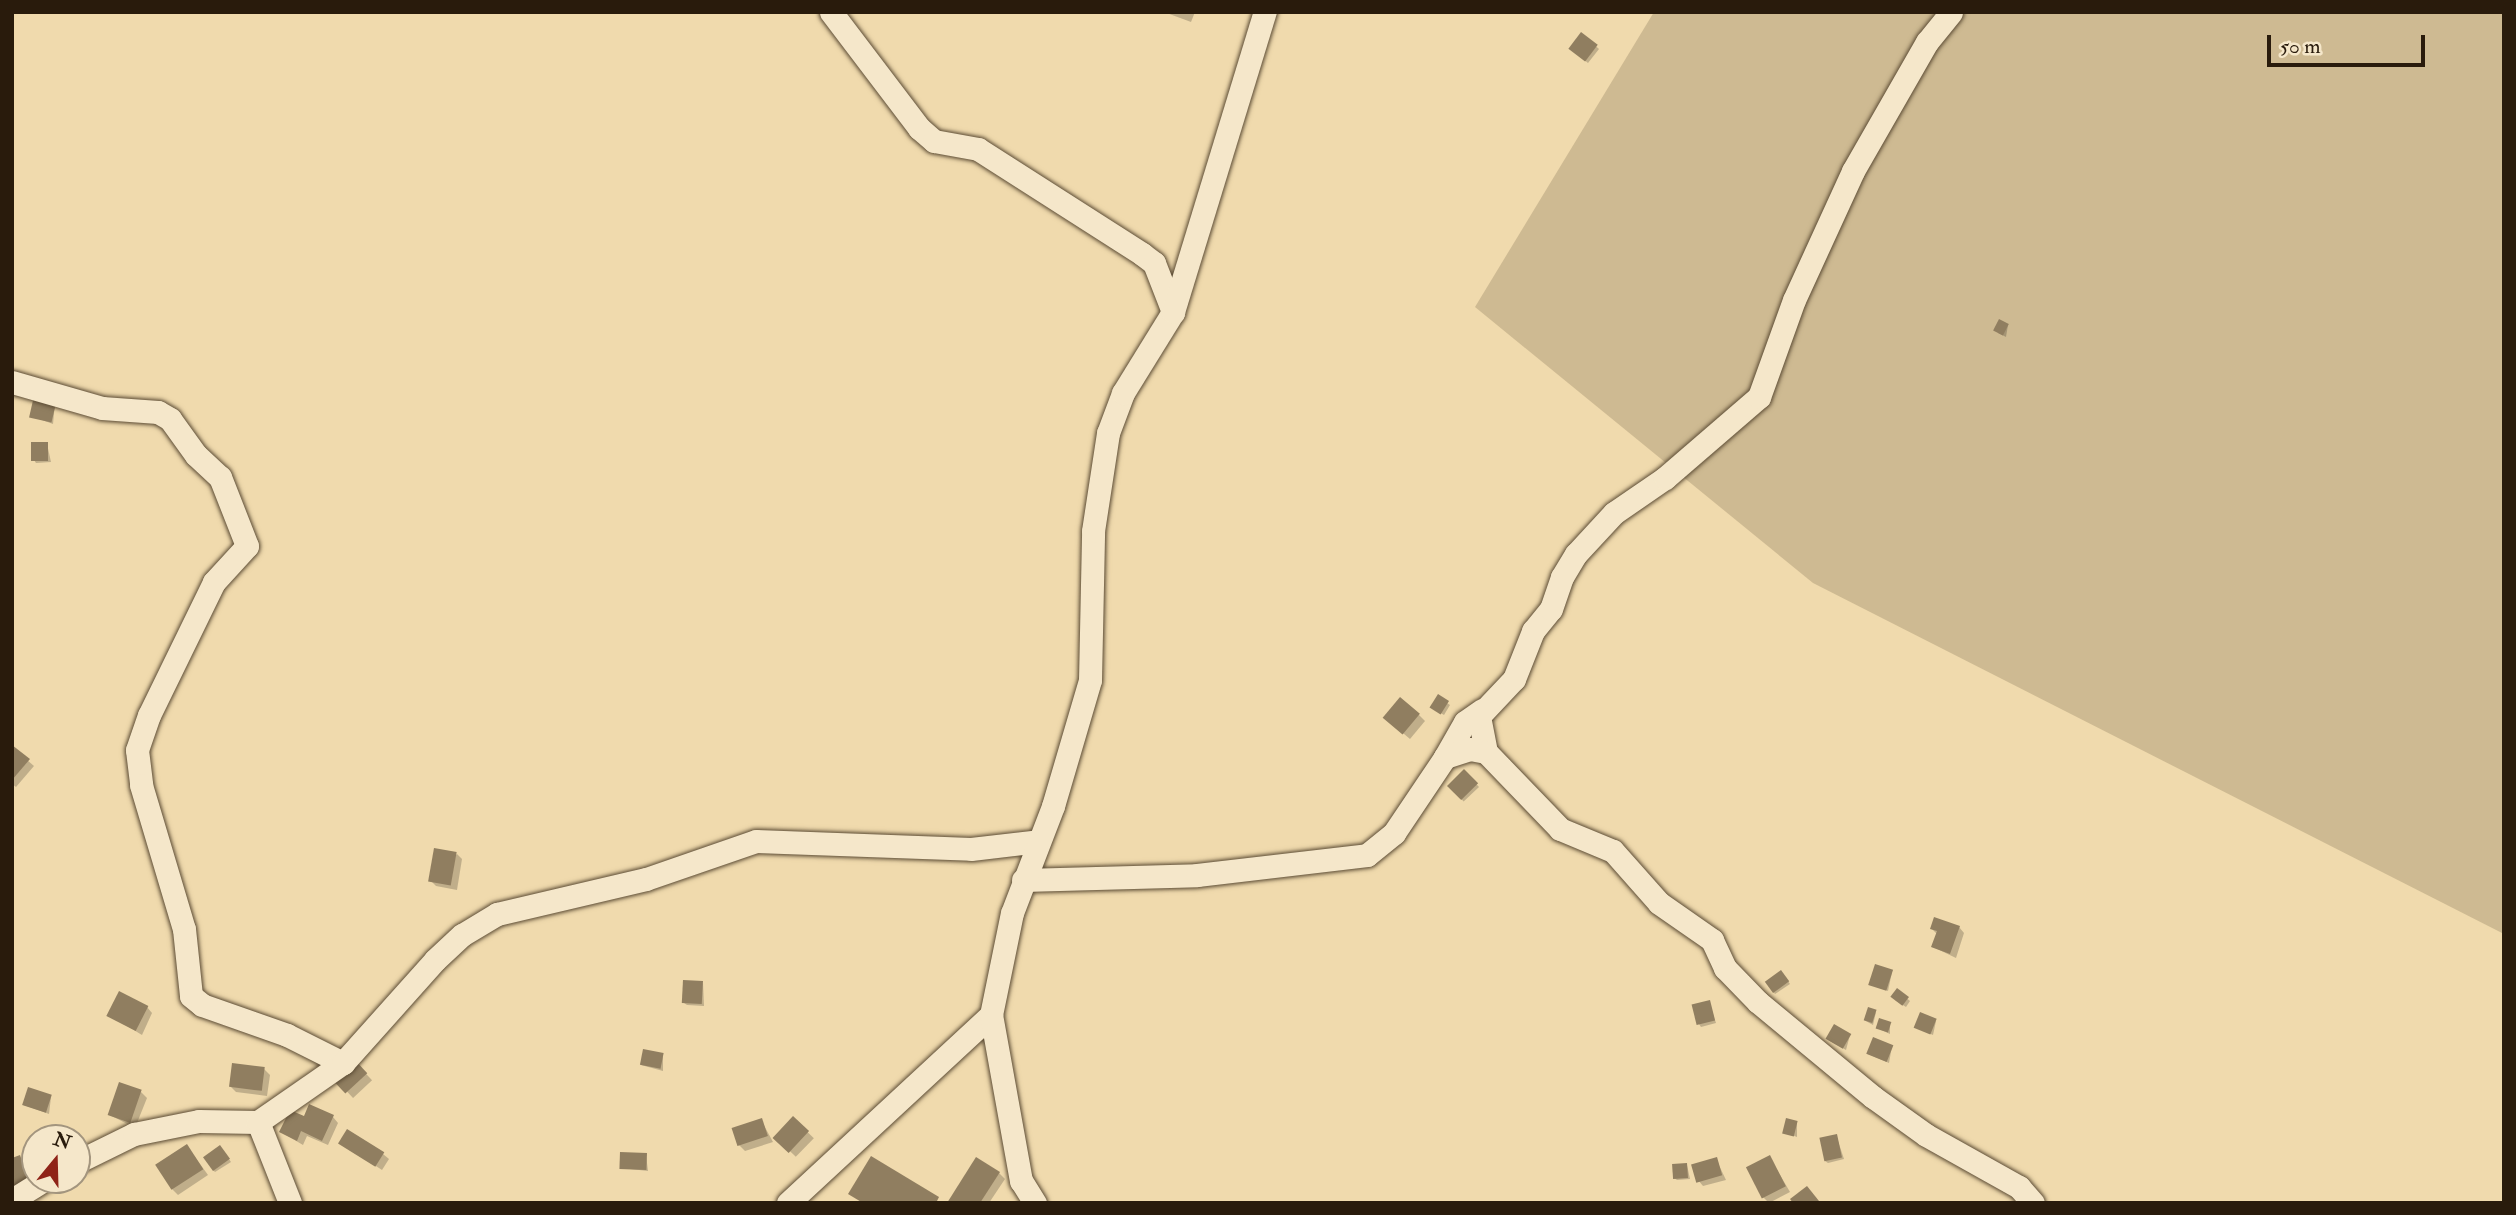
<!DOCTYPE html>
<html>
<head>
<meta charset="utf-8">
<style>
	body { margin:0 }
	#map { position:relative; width:2516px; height:1215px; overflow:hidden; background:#f0daad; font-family:"IM FELL Double Pica",serif }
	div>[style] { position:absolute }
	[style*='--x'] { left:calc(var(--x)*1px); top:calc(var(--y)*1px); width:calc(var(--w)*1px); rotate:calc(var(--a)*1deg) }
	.green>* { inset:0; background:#ceba92 }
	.shadow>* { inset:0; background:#0003; transform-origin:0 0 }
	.building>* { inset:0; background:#907e60; transform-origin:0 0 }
	.roads { filter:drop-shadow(0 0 2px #5b4b34) drop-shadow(0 0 2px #5b4b34) }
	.minor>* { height:23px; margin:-11.5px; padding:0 11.5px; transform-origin:11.5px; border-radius:11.5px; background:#f5e7ca }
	span { translate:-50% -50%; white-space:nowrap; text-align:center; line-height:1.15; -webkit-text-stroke:7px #f5e7ca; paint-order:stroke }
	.frame { position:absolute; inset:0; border:14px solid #291b0c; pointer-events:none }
	.north { position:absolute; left:21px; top:1124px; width:70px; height:70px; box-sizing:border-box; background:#f5e7ca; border:2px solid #a3957e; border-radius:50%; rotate:19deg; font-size:19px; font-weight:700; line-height:28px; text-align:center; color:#291b0c }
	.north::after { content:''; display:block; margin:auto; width:24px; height:32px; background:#8f2418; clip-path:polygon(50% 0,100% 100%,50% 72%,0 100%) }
	.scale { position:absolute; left:2267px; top:35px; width:158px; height:32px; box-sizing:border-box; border:4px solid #291b0c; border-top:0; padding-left:9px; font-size:21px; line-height:24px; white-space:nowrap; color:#291b0c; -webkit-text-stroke:5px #f5e7ca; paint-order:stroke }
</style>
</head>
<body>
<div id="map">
	<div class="green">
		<i style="clip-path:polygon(1654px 12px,2504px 12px,2504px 934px,1813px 583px,1475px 307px)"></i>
	</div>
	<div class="shadow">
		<i style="clip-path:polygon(1164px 12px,1195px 12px,1191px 22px)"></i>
		<i style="clip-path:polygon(1582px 34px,1599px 49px,1588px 63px,1573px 51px)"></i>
		<i style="clip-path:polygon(2008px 325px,2006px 337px,1998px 333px)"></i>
		<i style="clip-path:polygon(55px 403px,53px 424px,31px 416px)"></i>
		<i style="clip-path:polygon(47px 444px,51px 462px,36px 463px,34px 460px)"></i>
		<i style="clip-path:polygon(1438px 697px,1450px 705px,1444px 715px,1434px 709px)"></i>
		<i style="clip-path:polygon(1419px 715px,1425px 721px,1410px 739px,1391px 723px)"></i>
		<i style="clip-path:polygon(12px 747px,34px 766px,16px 787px,12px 784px)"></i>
		<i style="left:1464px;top:771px;width:22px;height:21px;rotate:47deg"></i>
		<i style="clip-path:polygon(457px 854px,462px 859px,457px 890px,436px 886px,430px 880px)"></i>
		<i style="clip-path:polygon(1959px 927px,1964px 933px,1956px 958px,1933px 947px,1937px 934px,1932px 929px)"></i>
		<i style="clip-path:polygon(1892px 972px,1888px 991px,1869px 983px)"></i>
		<i style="clip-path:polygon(1783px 974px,1790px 984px,1775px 994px,1773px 991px)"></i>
		<i style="clip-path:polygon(703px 983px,704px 1006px,687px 1005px,684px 1003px)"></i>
		<i style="clip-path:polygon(1898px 991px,1910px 1001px,1906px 1007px,1895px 1000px)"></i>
		<i style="clip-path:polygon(1709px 1002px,1716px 1023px,1701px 1027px,1699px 1024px)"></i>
		<i style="clip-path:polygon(147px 1007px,152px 1013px,142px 1035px,109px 1015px)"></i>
		<i style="clip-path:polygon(1876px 1012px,1873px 1025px,1864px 1020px)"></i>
		<i style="clip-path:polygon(1936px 1021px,1933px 1035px,1915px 1027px)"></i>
		<i style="clip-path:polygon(1890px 1024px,1890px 1034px,1877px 1028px)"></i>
		<i style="clip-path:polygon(1850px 1035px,1846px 1050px,1830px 1041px)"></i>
		<i style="clip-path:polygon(1892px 1046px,1889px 1063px,1868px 1054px)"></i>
		<i style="clip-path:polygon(663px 1055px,663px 1071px,641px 1065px)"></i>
		<i style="left:355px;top:1062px;width:25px;height:26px;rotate:47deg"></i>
		<i style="clip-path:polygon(264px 1069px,270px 1075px,267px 1096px,236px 1092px,230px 1086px)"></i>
		<i style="clip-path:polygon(141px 1092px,147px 1098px,135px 1128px,108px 1114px)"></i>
		<i style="clip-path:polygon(51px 1097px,49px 1114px,24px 1105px)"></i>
		<i style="clip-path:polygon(333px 1117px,338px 1123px,328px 1145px,307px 1136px,303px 1145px,281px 1132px,305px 1118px)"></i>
		<i style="left:793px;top:1118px;width:29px;height:26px;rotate:44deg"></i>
		<i style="clip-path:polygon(761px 1120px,773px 1142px,745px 1151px,739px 1145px)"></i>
		<i style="clip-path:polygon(1797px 1123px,1797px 1137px,1784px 1132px)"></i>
		<i style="clip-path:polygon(1836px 1135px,1844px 1159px,1828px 1163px,1825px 1161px)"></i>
		<i style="clip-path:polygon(341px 1143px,383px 1154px,389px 1159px,382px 1170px)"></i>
		<i style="clip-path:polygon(187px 1146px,208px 1175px,178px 1195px,172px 1189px)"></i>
		<i style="clip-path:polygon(222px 1149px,231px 1162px,215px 1172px,213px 1170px)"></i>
		<i style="clip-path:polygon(646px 1155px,648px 1171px,621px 1168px)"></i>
		<i style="clip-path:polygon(20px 1157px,35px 1190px,12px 1198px)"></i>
		<i style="clip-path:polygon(1770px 1158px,1790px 1192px,1769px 1203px,1763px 1197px)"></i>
		<i style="clip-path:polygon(1716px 1159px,1726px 1180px,1703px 1186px,1698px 1180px)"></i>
		<i style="clip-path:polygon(1687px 1165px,1690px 1179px,1677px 1180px,1674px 1178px)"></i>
		<i style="clip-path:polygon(999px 1173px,1005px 1179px,989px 1203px,949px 1203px)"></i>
	</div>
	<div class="building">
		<i style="left:1581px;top:32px;width:21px;height:21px;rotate:37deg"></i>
		<i style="left:1999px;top:319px;width:11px;height:13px;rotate:27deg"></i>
		<i style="left:34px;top:396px;width:23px;height:22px;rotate:13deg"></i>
		<i style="left:31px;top:442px;width:17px;height:19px"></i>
		<i style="left:1438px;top:694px;width:13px;height:16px;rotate:32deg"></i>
		<i style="left:1400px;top:697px;width:26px;height:27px;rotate:40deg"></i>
		<i style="clip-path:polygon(12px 745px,30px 759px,12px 780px)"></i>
		<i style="left:1464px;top:769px;width:20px;height:24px;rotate:45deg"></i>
		<i style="left:434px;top:848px;width:23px;height:34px;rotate:10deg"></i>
		<i style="clip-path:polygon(1934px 917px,1960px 926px,1950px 954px,1931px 947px,1937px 931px,1930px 929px)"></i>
		<i style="left:1875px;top:964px;width:19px;height:22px;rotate:18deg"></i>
		<i style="left:1781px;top:970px;width:14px;height:20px;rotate:54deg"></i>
		<i style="left:683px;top:980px;width:20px;height:23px;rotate:3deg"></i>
		<i style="left:1897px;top:988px;width:15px;height:11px;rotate:37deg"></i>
		<i style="left:119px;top:991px;width:33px;height:28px;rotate:27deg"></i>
		<i style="left:1710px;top:1000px;width:21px;height:19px;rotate:76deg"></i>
		<i style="left:1868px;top:1007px;width:9px;height:14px;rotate:18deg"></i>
		<i style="left:1920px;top:1012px;width:18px;height:17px;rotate:22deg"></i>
		<i style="left:1879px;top:1018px;width:13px;height:11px;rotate:18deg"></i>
		<i style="left:1834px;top:1024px;width:20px;height:17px;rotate:30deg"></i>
		<i style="left:1873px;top:1037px;width:22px;height:18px;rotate:22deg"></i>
		<i style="left:643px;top:1049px;width:21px;height:16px;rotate:11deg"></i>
		<i style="left:355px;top:1060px;width:18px;height:30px;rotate:47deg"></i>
		<i style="left:232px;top:1063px;width:33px;height:24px;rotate:7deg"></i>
		<i style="left:119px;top:1082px;width:24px;height:35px;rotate:19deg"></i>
		<i style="left:28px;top:1087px;width:25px;height:19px;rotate:18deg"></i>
		<i style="clip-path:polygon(309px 1104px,334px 1115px,322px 1141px,301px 1131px,297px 1141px,279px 1132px,290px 1110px,304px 1116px)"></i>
		<i style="left:793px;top:1116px;width:22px;height:30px;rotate:43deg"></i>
		<i style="left:762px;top:1118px;width:19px;height:32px;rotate:72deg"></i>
		<i style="left:1786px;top:1118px;width:12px;height:16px;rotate:14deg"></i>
		<i style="left:347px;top:1129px;width:44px;height:17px;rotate:32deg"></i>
		<i style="left:1837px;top:1134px;width:24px;height:18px;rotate:78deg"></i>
		<i style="left:187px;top:1144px;width:30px;height:38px;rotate:57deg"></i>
		<i style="left:220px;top:1145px;width:17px;height:21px;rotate:54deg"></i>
		<i style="left:620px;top:1152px;width:27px;height:17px;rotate:2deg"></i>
		<i style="clip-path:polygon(20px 1155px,30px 1184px,12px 1190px,12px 1158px)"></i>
		<i style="left:1770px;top:1155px;width:35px;height:27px;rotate:63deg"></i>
		<i style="clip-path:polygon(871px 1156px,939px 1197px,936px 1203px,863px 1203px,848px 1194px)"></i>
		<i style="clip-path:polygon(976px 1157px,1000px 1172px,980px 1203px,947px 1203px)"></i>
		<i style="left:1717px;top:1157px;width:19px;height:27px;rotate:74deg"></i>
		<i style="left:1687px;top:1163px;width:15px;height:15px;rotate:86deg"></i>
		<i style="clip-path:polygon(1807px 1186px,1819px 1201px,1793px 1203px,1790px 1199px)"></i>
	</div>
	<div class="roads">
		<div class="minor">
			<i style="--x:831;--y:12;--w:146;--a:52.8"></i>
			<i style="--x:919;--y:128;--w:20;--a:41"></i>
			<i style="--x:934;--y:141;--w:45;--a:10.3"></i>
			<i style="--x:978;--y:149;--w:195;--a:32.6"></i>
			<i style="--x:1142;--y:254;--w:15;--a:37"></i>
			<i style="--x:1154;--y:263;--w:53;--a:68.8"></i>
			<i style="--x:12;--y:382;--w:94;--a:16.1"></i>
			<i style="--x:102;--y:408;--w:56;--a:4.1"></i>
			<i style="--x:158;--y:412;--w:14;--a:30"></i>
			<i style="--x:170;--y:419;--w:44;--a:54.2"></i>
			<i style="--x:196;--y:455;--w:33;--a:43"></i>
			<i style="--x:220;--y:477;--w:74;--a:68.6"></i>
			<i style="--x:247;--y:546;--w:49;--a:132.5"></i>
			<i style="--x:214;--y:582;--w:148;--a:116"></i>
			<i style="--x:149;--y:715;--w:37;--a:109"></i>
			<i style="--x:137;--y:750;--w:35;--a:83"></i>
			<i style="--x:141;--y:785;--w:150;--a:73.4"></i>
			<i style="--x:184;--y:929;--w:67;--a:84"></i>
			<i style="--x:191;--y:996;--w:14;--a:39"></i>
			<i style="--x:202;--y:1005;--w:90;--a:19.4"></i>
			<i style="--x:287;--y:1035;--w:63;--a:26.6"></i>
			<i style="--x:1486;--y:752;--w:37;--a:-101"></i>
			<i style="--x:1479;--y:716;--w:51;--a:-46.6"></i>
			<i style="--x:1514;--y:679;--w:52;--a:-68.4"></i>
			<i style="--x:1533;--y:631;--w:28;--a:-51"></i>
			<i style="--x:1551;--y:609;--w:34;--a:-71"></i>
			<i style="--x:1562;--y:577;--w:27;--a:-59"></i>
			<i style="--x:1576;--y:554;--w:56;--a:-47.2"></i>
			<i style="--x:1614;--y:513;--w:62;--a:-34.5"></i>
			<i style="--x:1665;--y:478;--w:124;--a:-40.8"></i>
			<i style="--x:1759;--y:397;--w:103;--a:-70.2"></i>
			<i style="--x:1794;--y:300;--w:142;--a:-65.4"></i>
			<i style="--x:1853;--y:171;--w:149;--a:-60.2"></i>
			<i style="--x:1927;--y:42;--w:38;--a:-51"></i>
			<i style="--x:1445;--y:757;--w:40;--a:-60.3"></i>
			<i style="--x:1465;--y:722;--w:21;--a:-35"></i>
			<i style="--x:1023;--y:880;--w:174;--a:-1.6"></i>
			<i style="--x:1197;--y:875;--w:171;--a:-6.7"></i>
			<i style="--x:1367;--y:855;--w:35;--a:-39"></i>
			<i style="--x:1394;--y:833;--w:92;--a:-56.1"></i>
			<i style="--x:1445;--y:757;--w:26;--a:-18"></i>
			<i style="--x:1470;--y:749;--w:16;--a:11"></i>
			<i style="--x:1486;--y:752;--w:107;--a:46.1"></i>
			<i style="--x:1560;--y:829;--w:57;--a:22.5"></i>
			<i style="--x:1613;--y:851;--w:69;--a:48.5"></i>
			<i style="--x:1659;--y:903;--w:65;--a:34.9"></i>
			<i style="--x:1712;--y:940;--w:31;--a:65"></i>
			<i style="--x:1725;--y:968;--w:47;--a:45.9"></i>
			<i style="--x:1758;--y:1002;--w:149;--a:39.6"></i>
			<i style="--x:1873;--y:1097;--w:65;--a:35.6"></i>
			<i style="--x:1926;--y:1135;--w:107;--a:29.2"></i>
			<i style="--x:2019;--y:1187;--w:21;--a:49"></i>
			<i style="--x:258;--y:1122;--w:87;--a:68.4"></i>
			<i style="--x:77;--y:1162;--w:64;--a:-26.2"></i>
			<i style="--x:134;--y:1134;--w:66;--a:-11.3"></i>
			<i style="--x:199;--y:1121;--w:59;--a:1"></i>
			<i style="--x:258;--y:1122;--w:103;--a:-34.8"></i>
			<i style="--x:343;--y:1063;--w:138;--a:-48.2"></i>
			<i style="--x:435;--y:960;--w:37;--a:-43"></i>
			<i style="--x:462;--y:935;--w:41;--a:-31"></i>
			<i style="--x:497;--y:914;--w:153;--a:-13.2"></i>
			<i style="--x:646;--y:879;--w:116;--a:-19.1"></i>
			<i style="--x:756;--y:841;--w:215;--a:2.1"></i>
			<i style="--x:971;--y:849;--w:68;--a:-6.7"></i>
			<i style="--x:12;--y:1200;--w:38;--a:-32"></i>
			<i style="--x:788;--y:1203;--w:277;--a:-42.8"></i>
			<i style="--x:1035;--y:1203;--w:26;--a:-122"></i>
			<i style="--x:1021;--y:1181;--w:169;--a:-100.2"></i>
			<i style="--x:991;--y:1015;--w:104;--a:-78.4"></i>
			<i style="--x:1012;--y:913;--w:115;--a:-69"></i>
			<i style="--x:1053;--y:806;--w:131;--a:-73.6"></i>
			<i style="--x:1090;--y:680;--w:149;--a:-88.8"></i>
			<i style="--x:1093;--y:531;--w:99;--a:-81.3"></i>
			<i style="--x:1108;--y:433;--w:43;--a:-69.4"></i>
			<i style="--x:1123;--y:393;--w:95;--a:-58.3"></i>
			<i style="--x:1173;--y:312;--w:314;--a:-73"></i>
		</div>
	</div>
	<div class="frame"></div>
	<div class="north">N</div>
	<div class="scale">50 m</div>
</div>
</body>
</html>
